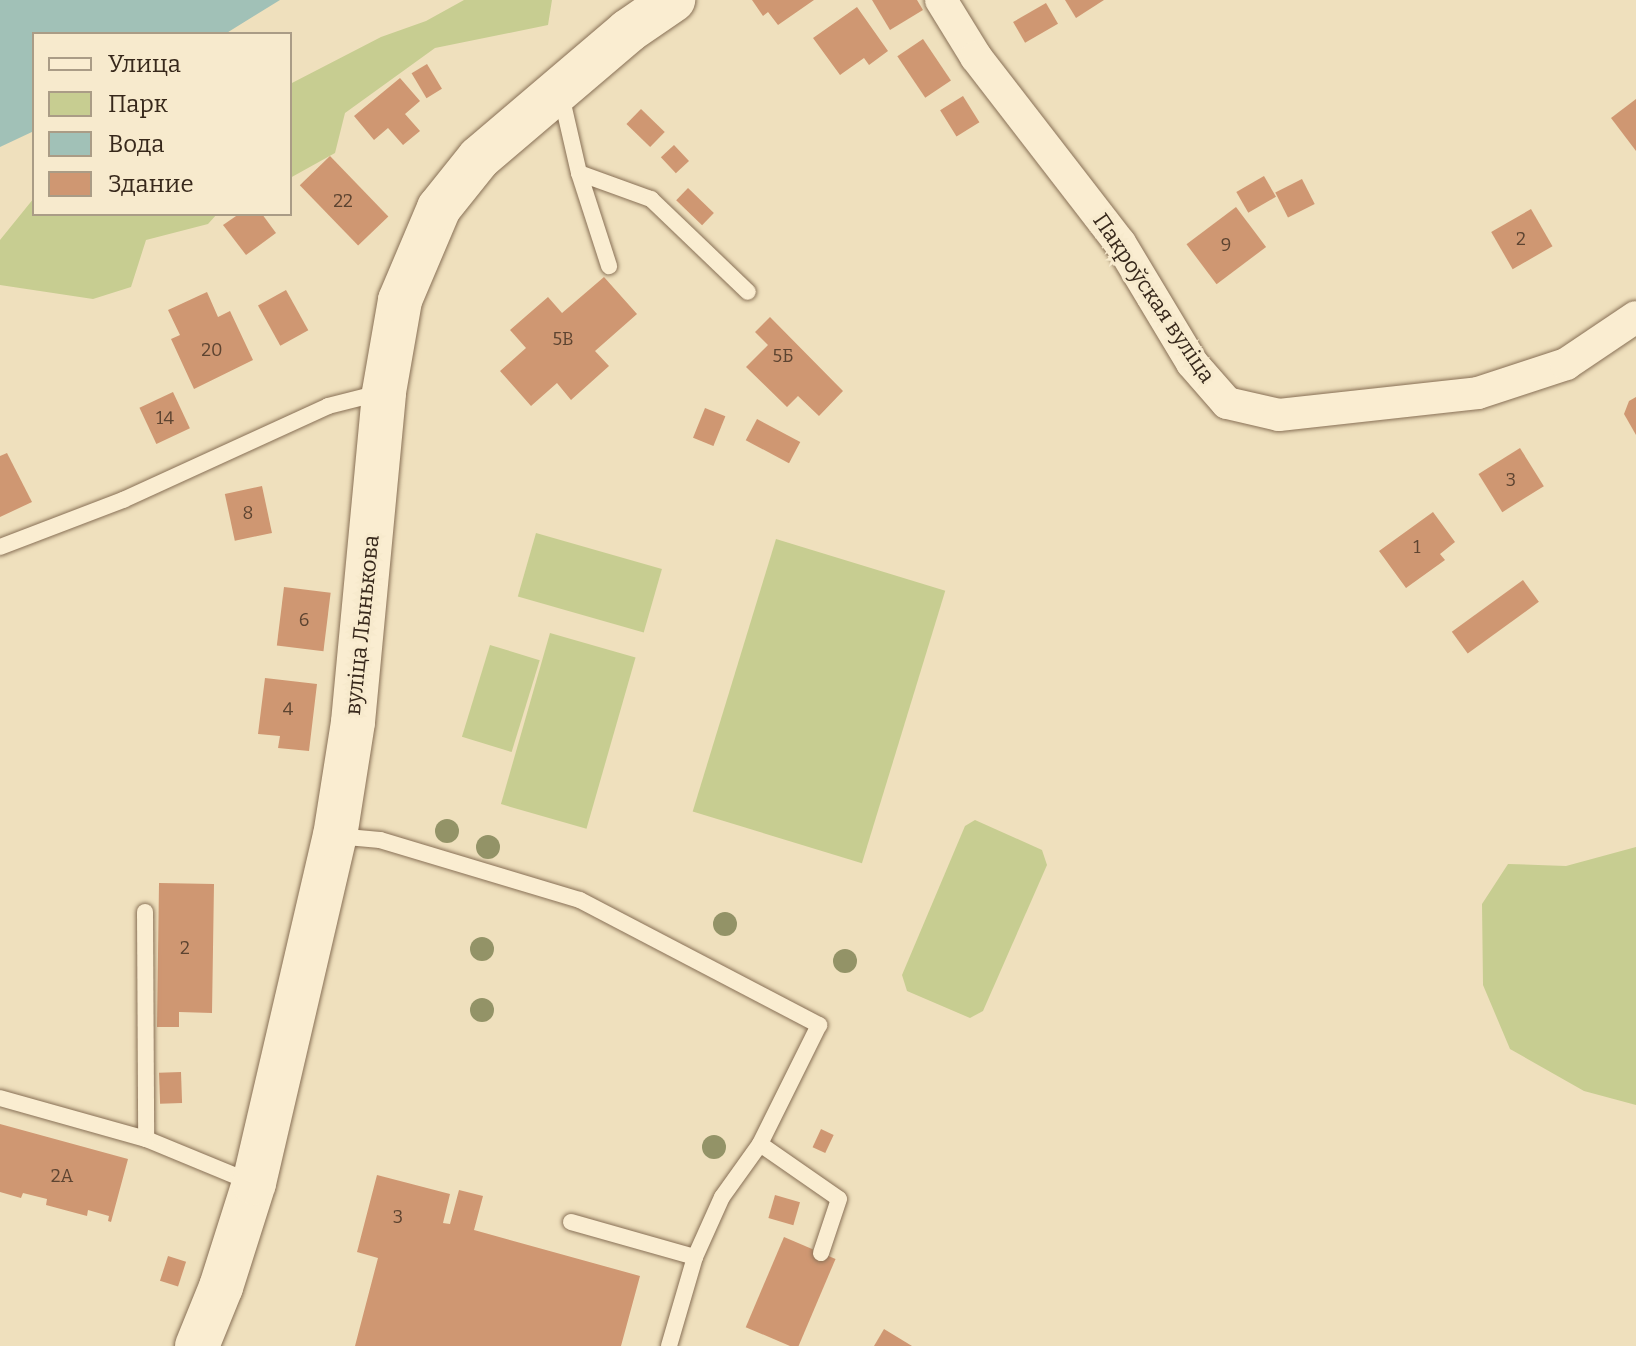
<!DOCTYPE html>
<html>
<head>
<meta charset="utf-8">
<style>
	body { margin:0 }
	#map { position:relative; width:1636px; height:1346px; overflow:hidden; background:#efe0bd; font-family:Bitter,serif }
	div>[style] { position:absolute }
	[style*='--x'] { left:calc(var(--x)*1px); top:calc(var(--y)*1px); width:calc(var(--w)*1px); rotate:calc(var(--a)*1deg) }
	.green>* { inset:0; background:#c7cd91; transform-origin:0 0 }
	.water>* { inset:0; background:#a1c1b7 }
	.building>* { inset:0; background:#cf9772; transform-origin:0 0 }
	.roads { filter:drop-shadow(0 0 2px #887056) drop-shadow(0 0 2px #887056) }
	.lane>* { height:16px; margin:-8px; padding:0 8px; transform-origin:8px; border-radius:8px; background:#faedd1 }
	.street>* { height:32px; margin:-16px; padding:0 16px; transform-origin:16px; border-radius:16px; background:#faedd1 }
	.secondary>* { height:44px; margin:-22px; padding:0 22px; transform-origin:22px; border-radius:22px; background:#faedd1 }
	.trees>* { width:24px; height:24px; margin:-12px; border-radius:50%; background:#939367 }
	span { translate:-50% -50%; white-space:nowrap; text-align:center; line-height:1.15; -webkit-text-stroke:6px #f7eacd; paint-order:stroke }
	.number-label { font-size:18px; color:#5d4431 }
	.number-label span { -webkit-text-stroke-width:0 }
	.street-label { font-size:22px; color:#37281b }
	.legend { position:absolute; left:32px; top:32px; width:260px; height:184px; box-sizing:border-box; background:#f7eacd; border:2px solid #aa9c86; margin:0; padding:10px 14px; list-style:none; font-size:24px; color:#37281b }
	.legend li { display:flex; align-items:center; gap:16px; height:40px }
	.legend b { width:40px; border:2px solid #aa9c86 }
</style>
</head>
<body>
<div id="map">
	<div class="green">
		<i style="clip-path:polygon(464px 0,552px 0,548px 25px,435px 48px,345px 113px,335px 153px,290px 178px,290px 84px,381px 37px,426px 21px)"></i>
		<i style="clip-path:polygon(34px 198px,34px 214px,217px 214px,208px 224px,146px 240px,131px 287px,93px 299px,0 285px,0 240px)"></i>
		<i style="left:536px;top:533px;width:131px;height:66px;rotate:16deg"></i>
		<i style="left:776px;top:539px;width:177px;height:285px;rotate:17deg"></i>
		<i style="left:550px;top:633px;width:89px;height:178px;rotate:16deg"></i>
		<i style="left:490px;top:645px;width:52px;height:96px;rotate:17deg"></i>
		<i style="clip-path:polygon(975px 820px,1042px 850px,1047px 865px,983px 1011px,970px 1018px,907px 991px,902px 975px,965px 826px)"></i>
		<i style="clip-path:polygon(1636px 847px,1636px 1105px,1584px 1091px,1510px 1049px,1483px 985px,1482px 904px,1508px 864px,1566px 866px)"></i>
	</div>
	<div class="water">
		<i style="clip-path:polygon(0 0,280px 0,225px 34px,34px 34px,34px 131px,0 147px)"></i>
	</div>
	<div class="building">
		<i style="clip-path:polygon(752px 0,814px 0,778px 25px,768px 12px,763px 16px)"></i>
		<i style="clip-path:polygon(872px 0,917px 0,923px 10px,890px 30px)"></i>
		<i style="clip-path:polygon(1065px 0,1104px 0,1076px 18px)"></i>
		<i style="left:1046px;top:3px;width:24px;height:38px;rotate:60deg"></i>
		<i style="clip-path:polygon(857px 7px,888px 51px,869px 65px,864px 58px,840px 75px,813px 38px)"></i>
		<i style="left:923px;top:39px;width:50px;height:31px;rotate:56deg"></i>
		<i style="left:427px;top:64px;width:29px;height:18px;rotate:59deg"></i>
		<i style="clip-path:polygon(400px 78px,420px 101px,405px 114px,420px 131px,403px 145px,388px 128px,374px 140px,354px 116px)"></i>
		<i style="left:963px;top:96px;width:31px;height:27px;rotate:58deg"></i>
		<i style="clip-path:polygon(1636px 99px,1636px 151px,1611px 118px)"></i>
		<i style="left:641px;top:109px;width:33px;height:21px;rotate:44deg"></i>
		<i style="left:674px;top:145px;width:22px;height:18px;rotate:47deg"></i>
		<i style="left:330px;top:156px;width:84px;height:42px;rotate:46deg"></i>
		<i style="left:1264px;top:176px;width:24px;height:32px;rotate:60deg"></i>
		<i style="left:1302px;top:179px;width:28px;height:30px;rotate:63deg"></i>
		<i style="left:688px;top:188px;width:36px;height:17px;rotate:44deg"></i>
		<i style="left:1236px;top:207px;width:50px;height:62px;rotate:53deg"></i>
		<i style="left:1531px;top:209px;width:43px;height:46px;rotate:60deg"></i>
		<i style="clip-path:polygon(239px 214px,262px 214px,276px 233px,246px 255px,223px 225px)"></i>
		<i style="clip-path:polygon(604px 277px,637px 314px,595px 351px,609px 366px,571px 400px,557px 383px,531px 406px,500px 371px,526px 348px,510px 330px,548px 297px,562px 313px)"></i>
		<i style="left:286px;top:290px;width:46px;height:32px;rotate:61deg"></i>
		<i style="clip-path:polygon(207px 292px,218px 317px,230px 311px,253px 360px,194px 389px,171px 339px,180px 335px,168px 310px)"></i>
		<i style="clip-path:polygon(770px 317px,843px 391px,819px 416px,798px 396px,787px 407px,746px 367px,768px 345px,755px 332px)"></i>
		<i style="left:173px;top:392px;width:40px;height:37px;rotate:65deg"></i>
		<i style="clip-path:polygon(1636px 397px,1636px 435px,1624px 414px,1629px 401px)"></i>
		<i style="left:705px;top:408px;width:22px;height:32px;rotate:22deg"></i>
		<i style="left:757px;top:419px;width:49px;height:24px;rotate:28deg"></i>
		<i style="left:1520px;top:448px;width:45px;height:49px;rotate:58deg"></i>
		<i style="clip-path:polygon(7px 453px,32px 502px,0 517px,0 456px)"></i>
		<i style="left:262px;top:486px;width:48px;height:38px;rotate:78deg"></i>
		<i style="clip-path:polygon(1433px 512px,1455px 542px,1440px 554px,1445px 560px,1406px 588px,1379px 551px)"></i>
		<i style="left:1523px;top:580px;width:27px;height:88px;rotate:54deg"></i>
		<i style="left:284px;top:587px;width:47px;height:59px;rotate:7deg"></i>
		<i style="clip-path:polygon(265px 678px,317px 684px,309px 751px,278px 748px,280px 736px,258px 734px)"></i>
		<i style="clip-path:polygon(159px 883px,214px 884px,212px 1013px,179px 1012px,179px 1027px,157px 1027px)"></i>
		<i style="left:181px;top:1072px;width:31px;height:22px;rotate:88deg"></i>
		<i style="clip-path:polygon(0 1124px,128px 1159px,111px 1222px,108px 1221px,109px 1216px,88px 1210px,87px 1216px,46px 1205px,47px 1199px,23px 1193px,21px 1198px,0 1192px)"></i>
		<i style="left:821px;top:1129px;width:14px;height:20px;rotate:25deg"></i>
		<i style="clip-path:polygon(377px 1175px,450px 1194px,443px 1223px,450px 1224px,459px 1190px,483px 1196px,474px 1230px,640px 1276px,621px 1346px,355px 1346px,378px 1258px,357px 1252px)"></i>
		<i style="left:775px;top:1195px;width:26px;height:24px;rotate:16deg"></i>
		<i style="left:784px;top:1237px;width:56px;height:98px;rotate:23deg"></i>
		<i style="left:168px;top:1256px;width:19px;height:26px;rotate:18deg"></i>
		<i style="clip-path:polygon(884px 1329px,912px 1346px,874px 1346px)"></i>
	</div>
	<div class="roads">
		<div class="lane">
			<i style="--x:561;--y:95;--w:80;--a:77"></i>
			<i style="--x:579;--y:173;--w:98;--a:72.1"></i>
			<i style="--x:579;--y:173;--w:77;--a:19.9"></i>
			<i style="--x:651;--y:199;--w:134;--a:43.8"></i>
			<i style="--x:0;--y:547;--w:132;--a:-20.9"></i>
			<i style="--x:123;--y:500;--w:226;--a:-24.6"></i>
			<i style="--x:328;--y:406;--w:53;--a:-14.3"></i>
			<i style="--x:336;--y:836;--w:44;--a:5.2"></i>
			<i style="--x:380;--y:840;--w:209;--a:16.7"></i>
			<i style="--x:580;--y:900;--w:270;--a:27.6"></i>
			<i style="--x:819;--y:1025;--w:133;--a:116.4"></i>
			<i style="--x:760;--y:1144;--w:65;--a:125.6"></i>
			<i style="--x:722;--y:1197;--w:66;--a:114.2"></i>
			<i style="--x:695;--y:1257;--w:93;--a:106.3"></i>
			<i style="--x:145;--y:912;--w:227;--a:89.7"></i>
			<i style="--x:146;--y:1139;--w:116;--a:22.4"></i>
			<i style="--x:0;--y:1098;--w:152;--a:15.7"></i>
			<i style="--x:760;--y:1144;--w:96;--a:34.8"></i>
			<i style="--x:839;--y:1199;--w:57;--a:108.4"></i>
			<i style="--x:571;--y:1222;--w:129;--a:15.8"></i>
		</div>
		<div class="street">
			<i style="--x:941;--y:0;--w:67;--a:58.4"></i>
			<i style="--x:976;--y:57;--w:235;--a:52.3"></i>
			<i style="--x:1120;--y:243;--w:140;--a:59"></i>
			<i style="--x:1192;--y:363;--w:53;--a:48.8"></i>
			<i style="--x:1227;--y:403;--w:53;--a:13"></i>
			<i style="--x:1279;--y:415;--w:200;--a:-6.3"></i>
			<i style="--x:1478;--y:393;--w:93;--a:-18.2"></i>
			<i style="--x:1566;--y:364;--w:84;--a:-33.9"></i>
		</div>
		<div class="secondary">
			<i style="--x:197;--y:1346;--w:64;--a:-67.9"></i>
			<i style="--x:221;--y:1287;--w:109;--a:-72.4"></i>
			<i style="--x:254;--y:1183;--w:356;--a:-76.9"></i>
			<i style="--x:335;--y:836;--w:115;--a:-81"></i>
			<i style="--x:353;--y:722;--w:331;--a:-84.6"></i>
			<i style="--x:384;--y:392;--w:93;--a:-80.1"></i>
			<i style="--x:400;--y:300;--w:100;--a:-67"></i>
			<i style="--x:439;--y:208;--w:64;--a:-51.3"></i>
			<i style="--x:479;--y:158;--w:196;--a:-40.4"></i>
			<i style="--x:628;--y:31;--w:55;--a:-34.6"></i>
		</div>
	</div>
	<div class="trees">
		<i style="left:447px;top:831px"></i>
		<i style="left:488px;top:847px"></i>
		<i style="left:725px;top:924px"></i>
		<i style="left:482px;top:949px"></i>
		<i style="left:845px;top:961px"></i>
		<i style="left:482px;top:1010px"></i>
		<i style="left:714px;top:1147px"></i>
	</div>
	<div class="number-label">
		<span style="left:343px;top:201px">22</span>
		<span style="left:1521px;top:239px">2</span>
		<span style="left:1226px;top:245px">9</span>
		<span style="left:563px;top:339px">5В</span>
		<span style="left:212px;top:350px">20</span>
		<span style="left:783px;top:356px">5Б</span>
		<span style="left:165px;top:418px">14</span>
		<span style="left:1511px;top:480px">3</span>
		<span style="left:248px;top:513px">8</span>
		<span style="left:1417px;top:547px">1</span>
		<span style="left:304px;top:620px">6</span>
		<span style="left:288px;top:709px">4</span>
		<span style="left:185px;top:948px">2</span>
		<span style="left:62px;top:1176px">2А</span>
		<span style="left:398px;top:1217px">3</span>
	</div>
	<div class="street-label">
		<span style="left:1154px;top:298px;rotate:56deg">Пакроўская вуліца</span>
		<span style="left:362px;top:625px;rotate:-84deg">вуліца Лынькова</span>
	</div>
	<ul class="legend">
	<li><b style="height:10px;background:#faedd1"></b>Улица</li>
	<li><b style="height:22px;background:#c7cd91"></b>Парк</li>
	<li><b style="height:22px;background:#a1c1b7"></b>Вода</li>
	<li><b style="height:22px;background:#cf9772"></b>Здание</li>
	</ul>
</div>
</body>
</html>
